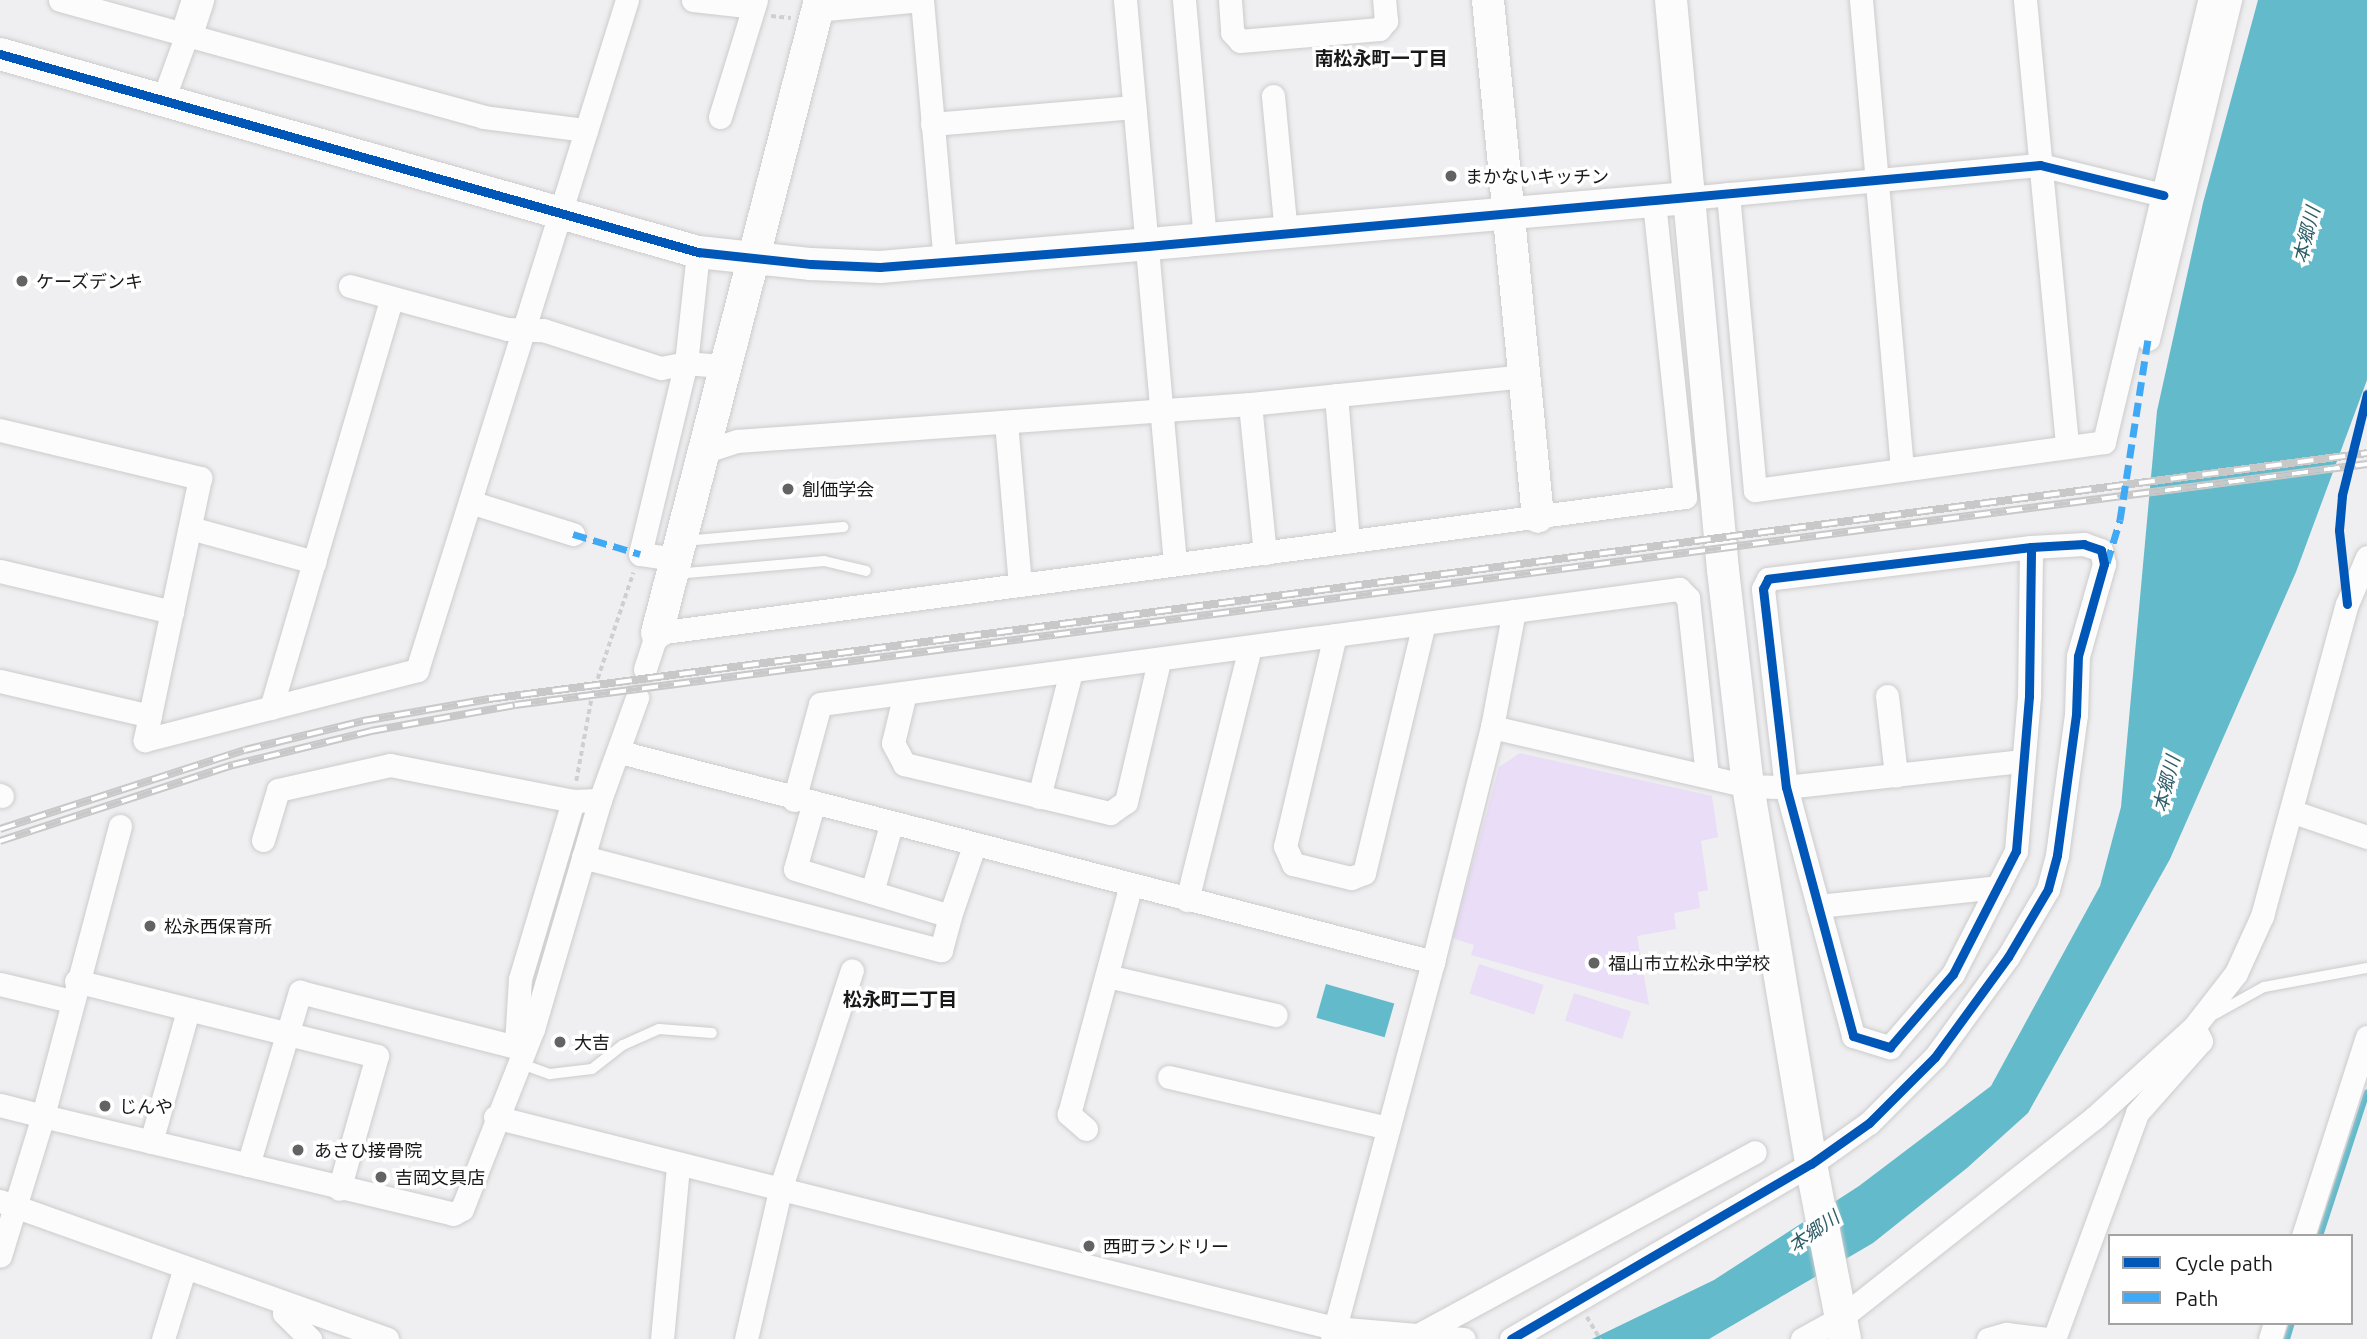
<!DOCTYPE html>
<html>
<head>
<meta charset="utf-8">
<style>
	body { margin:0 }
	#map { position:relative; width:2367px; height:1339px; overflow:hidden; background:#efeef0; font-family:Ubuntu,"Noto Sans JP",sans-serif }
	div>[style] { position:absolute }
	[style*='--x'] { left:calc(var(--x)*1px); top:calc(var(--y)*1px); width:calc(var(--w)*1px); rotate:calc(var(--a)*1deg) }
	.green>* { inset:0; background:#eaddf7; transform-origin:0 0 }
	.water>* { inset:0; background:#62baca; transform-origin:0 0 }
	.stream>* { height:6px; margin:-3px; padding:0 3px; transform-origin:3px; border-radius:3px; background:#62baca }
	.path>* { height:3.5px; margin-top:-1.75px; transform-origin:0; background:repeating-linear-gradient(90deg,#d0cfd0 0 5px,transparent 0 8.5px) }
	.roads { filter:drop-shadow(0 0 2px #cccccd) drop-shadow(0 0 2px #cccccd) }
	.lane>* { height:10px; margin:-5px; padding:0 5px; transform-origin:5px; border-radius:5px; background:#fdfcfd }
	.street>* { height:23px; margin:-11.5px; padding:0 11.5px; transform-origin:11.5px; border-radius:11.5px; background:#fdfcfd }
	.secondary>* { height:32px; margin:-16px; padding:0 16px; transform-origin:16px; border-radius:16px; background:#fdfcfd }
	.rail>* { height:8px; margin-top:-4px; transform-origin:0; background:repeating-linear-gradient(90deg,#fff 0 16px,#c9c8c9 0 32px); box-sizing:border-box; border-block:2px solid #c9c8c9 }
	.quiet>* { height:7px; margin-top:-3.5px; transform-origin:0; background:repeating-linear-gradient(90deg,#3fa9f5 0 14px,transparent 0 21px) }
	.cycleway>* { height:9px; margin:-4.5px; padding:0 4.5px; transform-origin:4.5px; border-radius:4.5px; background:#0057b8 }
	.dots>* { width:19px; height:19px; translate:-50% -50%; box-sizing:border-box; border:4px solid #fff; border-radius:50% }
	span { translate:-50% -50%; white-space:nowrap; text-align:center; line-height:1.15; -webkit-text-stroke:7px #fff; paint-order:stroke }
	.poi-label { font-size:18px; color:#181819 }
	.left { translate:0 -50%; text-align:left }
	.neighbourhood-label { font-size:19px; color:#181819; font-weight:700 }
	.water-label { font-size:19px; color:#2e5e68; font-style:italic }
	.legend { position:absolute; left:2108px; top:1234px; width:245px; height:91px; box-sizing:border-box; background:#fff; border:2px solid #a3a3a3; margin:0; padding:9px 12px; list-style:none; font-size:21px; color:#181819 }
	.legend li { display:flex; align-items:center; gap:14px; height:35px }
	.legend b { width:35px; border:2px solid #a3a3a3 }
</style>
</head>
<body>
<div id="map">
	<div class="green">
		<i style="clip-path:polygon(1520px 753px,1712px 796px,1718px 837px,1701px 841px,1708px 890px,1698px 892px,1700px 908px,1674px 913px,1676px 929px,1637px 936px,1649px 1005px,1471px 955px,1474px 945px,1452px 938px,1499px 767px)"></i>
		<i style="left:1479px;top:964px;width:68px;height:31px;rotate:18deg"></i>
		<i style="left:1574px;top:993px;width:60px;height:29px;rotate:18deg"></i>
	</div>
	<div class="water">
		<i style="clip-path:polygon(2258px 0,2367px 0,2367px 380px,2296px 572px,2170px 859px,2028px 1113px,1967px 1168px,1873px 1243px,1709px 1339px,1592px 1339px,1714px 1280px,1859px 1186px,1991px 1086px,2100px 886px,2121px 807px,2157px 411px,2203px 203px)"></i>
		<i style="left:1326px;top:984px;width:71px;height:35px;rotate:16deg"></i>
	</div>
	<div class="stream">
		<i style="--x:2320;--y:1236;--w:151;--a:-71.9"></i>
		<i style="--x:2287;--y:1339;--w:17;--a:-73"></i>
	</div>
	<div class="path">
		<i style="--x:771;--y:16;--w:20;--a:6"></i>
		<i style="--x:576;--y:781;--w:87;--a:-79.5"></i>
		<i style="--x:592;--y:695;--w:129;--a:-71.4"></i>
		<i style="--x:1587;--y:1317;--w:26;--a:59"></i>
	</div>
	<div class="roads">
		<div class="lane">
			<i style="--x:684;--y:541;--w:160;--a:-5"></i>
			<i style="--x:675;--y:574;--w:150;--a:-5"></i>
			<i style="--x:824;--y:561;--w:43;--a:13.4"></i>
			<i style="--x:2208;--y:1018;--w:64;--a:-29"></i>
			<i style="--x:2264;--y:987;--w:105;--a:-10.5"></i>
			<i style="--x:519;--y:1063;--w:33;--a:20"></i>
			<i style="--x:550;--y:1074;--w:42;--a:-6.8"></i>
			<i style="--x:592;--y:1069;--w:39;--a:-38"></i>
			<i style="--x:623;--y:1045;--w:39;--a:-24"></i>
			<i style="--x:659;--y:1029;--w:53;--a:4.3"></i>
		</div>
		<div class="street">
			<i style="--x:60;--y:0;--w:440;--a:15.4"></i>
			<i style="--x:484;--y:117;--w:103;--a:7.3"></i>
			<i style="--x:693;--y:0;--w:61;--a:6.5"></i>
			<i style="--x:922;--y:0;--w:263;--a:85"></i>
			<i style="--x:1125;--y:0;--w:566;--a:84.93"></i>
			<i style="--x:1184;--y:0;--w:242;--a:85"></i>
			<i style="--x:1230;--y:0;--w:32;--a:86"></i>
			<i style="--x:1232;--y:32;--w:12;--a:48"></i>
			<i style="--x:1240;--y:41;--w:140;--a:-4.9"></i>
			<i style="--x:1379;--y:29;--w:11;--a:-49"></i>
			<i style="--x:1386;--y:21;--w:21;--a:-95"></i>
			<i style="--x:1861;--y:0;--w:469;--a:85"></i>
			<i style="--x:2025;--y:0;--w:448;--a:84.6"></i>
			<i style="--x:817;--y:10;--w:104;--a:-5.5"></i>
			<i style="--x:1273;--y:96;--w:139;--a:84.6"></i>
			<i style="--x:163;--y:100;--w:70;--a:-70"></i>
			<i style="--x:720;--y:117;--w:122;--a:-72.9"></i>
			<i style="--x:932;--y:124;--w:203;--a:-4.8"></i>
			<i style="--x:1728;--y:194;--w:297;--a:84.8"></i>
			<i style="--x:1755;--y:490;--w:352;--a:-7.8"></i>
			<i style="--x:2104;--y:442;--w:454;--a:-76.6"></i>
			<i style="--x:1688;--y:198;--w:354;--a:-5.4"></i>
			<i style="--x:2040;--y:165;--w:127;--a:13.7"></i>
			<i style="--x:350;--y:286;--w:163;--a:15.3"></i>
			<i style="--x:507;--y:329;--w:36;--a:2"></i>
			<i style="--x:543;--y:330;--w:124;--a:17.9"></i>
			<i style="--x:661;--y:368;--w:25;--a:-11"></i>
			<i style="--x:686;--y:363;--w:37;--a:5"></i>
			<i style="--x:2148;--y:339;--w:349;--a:-76.4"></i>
			<i style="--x:1336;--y:395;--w:147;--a:85.3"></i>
			<i style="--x:1250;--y:404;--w:150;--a:84.3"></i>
			<i style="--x:1006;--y:422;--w:163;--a:85.1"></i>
			<i style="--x:0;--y:430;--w:206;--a:13.5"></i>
			<i style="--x:200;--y:478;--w:268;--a:101.9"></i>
			<i style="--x:145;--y:740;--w:281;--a:-14.4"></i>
			<i style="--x:417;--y:670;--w:702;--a:-72.6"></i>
			<i style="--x:703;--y:452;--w:36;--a:-18"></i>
			<i style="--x:737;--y:441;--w:514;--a:-4.13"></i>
			<i style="--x:1250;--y:404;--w:275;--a:-5.8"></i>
			<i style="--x:470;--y:502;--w:108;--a:17.3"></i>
			<i style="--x:190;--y:528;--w:129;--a:15.3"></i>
			<i style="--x:676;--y:559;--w:36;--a:-172"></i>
			<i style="--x:640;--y:554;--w:196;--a:-76.5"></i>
			<i style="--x:686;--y:363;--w:112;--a:-83.8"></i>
			<i style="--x:0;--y:571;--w:177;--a:13.4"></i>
			<i style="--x:1335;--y:635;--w:217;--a:103.3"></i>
			<i style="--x:1285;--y:846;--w:20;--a:66"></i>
			<i style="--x:1293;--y:864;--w:60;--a:13.6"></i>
			<i style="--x:1351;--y:878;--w:14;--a:-21"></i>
			<i style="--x:1364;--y:873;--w:256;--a:-76.5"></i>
			<i style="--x:645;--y:669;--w:38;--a:-72"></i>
			<i style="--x:657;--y:633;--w:1037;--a:-7.54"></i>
			<i style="--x:1685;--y:497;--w:298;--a:-96"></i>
			<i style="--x:0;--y:681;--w:154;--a:13.1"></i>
			<i style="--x:905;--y:693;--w:51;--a:103.5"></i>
			<i style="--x:893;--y:743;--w:24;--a:62"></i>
			<i style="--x:904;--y:764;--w:212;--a:13.4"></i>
			<i style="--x:1110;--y:813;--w:19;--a:-35"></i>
			<i style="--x:1126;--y:802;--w:145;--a:-76.8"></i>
			<i style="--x:1887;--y:696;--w:80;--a:83.5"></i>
			<i style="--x:271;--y:708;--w:427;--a:-73.6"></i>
			<i style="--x:1492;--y:727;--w:263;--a:13"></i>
			<i style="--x:1748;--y:786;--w:38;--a:2"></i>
			<i style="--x:1786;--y:787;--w:238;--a:-6.3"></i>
			<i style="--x:620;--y:752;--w:840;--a:14.48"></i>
			<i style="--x:0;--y:795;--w:2;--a:27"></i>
			<i style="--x:1039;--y:797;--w:130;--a:-75.7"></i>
			<i style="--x:794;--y:800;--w:99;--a:-74.8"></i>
			<i style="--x:820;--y:704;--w:867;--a:-7.63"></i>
			<i style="--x:1679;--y:589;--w:13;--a:45"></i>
			<i style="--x:1688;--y:598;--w:179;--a:83.9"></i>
			<i style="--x:813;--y:805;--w:66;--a:105.7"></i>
			<i style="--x:795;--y:869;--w:162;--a:16.9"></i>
			<i style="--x:950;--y:916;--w:74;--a:-71.1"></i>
			<i style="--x:2291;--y:811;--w:80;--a:18.9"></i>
			<i style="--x:120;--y:826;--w:300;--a:104.9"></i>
			<i style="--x:43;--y:1116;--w:422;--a:13.4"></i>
			<i style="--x:453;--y:1214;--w:10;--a:-29"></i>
			<i style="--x:462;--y:1209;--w:193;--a:-68.5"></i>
			<i style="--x:533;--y:1029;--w:239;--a:-73.7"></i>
			<i style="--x:600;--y:800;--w:109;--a:-70.1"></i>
			<i style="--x:263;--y:840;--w:52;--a:-73.3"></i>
			<i style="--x:278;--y:790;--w:115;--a:-12.6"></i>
			<i style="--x:390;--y:765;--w:187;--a:11.1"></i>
			<i style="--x:573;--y:801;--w:27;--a:-2"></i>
			<i style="--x:583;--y:857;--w:370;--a:14.6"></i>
			<i style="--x:941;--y:950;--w:35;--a:-75"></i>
			<i style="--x:872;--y:892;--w:70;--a:-74.2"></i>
			<i style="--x:1187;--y:900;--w:260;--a:-76"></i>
			<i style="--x:1818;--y:906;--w:181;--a:-6"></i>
			<i style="--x:1107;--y:976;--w:173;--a:13"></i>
			<i style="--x:76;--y:981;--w:310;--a:14"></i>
			<i style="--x:377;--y:1056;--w:138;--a:105.9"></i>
			<i style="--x:0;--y:984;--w:73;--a:13.5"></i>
			<i style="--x:516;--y:1044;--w:65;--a:-86.5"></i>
			<i style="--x:520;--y:979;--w:186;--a:-73.4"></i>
			<i style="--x:1169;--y:1077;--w:225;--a:13.1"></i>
			<i style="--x:0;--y:1105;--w:44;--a:14.3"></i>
			<i style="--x:43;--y:1116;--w:146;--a:107.1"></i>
			<i style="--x:495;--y:1117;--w:865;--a:14.12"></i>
			<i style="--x:1334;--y:1328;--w:130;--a:4.8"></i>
			<i style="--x:1086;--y:1129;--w:23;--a:-139"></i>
			<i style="--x:1069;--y:1114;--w:237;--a:-74.9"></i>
			<i style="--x:151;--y:1142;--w:137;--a:-74.3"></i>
			<i style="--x:248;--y:1165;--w:181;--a:-73.3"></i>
			<i style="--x:300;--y:992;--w:231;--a:14.3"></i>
			<i style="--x:0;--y:1201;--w:411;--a:19.6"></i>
			<i style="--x:2303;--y:1236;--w:209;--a:-72.2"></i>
			<i style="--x:285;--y:1303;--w:10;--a:96"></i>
			<i style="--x:284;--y:1313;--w:37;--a:45"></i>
			<i style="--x:1418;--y:1335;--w:383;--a:-28.5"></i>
			<i style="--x:163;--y:1339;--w:75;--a:-73"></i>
			<i style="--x:662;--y:1339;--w:174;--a:-84.7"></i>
			<i style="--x:746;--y:1339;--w:153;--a:-77.1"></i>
			<i style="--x:780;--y:1190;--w:231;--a:-71.9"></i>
			<i style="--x:1332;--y:1339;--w:390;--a:-75"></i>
			<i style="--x:1433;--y:962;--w:242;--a:-75.9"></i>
			<i style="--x:1492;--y:727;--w:118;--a:-79.3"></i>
			<i style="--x:1511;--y:1339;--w:347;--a:-30.3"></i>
			<i style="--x:1811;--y:1164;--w:71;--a:-35.3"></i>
			<i style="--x:1869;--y:1123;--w:93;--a:-45"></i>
			<i style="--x:1935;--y:1057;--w:124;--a:-53.9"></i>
			<i style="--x:2008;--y:957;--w:79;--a:-59.5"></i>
			<i style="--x:2048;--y:889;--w:35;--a:-75"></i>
			<i style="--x:2057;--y:855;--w:141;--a:-82.3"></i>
			<i style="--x:2076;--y:715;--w:59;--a:-88.1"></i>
			<i style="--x:2078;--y:656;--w:96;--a:-74.2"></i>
			<i style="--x:2104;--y:564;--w:14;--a:-102"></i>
			<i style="--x:2101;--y:550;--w:18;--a:-161"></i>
			<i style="--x:2084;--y:544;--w:53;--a:176.8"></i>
			<i style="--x:2031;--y:547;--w:265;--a:173.1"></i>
			<i style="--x:1768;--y:579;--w:11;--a:117"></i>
			<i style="--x:1763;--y:589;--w:199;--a:83.4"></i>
			<i style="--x:1786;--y:787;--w:258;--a:74.9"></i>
			<i style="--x:1853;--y:1036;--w:39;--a:17"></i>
			<i style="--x:1890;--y:1047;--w:96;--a:-49.2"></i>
			<i style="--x:1953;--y:974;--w:138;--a:-62.9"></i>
			<i style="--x:2016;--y:851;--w:156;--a:-85.2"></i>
			<i style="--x:2029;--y:696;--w:149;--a:-89.2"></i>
			<i style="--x:1802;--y:1339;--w:46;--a:-28.8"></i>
			<i style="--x:1842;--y:1317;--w:321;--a:-38.3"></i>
			<i style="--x:2094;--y:1118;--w:135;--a:-42.3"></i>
			<i style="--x:2194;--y:1027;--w:68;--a:-52.1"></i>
			<i style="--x:2236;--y:973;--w:63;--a:-65.5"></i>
			<i style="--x:2262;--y:916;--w:323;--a:-74.8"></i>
			<i style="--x:2347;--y:604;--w:51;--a:-66.9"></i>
			<i style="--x:1988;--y:1339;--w:19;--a:-16"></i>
			<i style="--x:2006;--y:1334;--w:41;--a:7"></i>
			<i style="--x:2054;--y:1339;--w:241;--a:-69.8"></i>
			<i style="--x:2137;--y:1113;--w:96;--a:-48.4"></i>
			<i style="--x:2201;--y:1041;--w:9;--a:-117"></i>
			<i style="--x:2270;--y:1339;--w:17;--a:-73"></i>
		</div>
		<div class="secondary">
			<i style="--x:1488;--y:0;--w:519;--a:84.48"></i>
			<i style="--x:1671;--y:0;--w:572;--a:84.79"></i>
			<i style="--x:1723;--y:570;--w:217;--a:83.4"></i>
			<i style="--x:1748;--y:786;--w:383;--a:80.5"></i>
			<i style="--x:1811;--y:1164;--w:178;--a:79"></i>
			<i style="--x:187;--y:34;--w:36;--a:-72"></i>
			<i style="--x:0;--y:54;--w:726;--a:15.84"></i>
			<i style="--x:698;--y:252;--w:114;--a:6.1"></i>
			<i style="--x:811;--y:264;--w:69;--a:2.5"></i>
			<i style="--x:880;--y:267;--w:811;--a:-4.88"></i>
			<i style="--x:657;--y:633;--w:654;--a:-75.56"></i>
		</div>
	</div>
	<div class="rail">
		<i style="--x:0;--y:829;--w:257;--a:-17.9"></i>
		<i style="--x:245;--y:750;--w:122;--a:-13.8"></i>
		<i style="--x:363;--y:721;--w:128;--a:-9.9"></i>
		<i style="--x:489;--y:699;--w:1894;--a:-7.46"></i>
		<i style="--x:0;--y:841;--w:245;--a:-18.1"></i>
		<i style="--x:233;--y:765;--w:142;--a:-13.8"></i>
		<i style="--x:371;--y:731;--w:146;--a:-10.2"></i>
		<i style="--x:515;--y:705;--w:1868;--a:-7.41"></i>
	</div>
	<div class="quiet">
		<i style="--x:573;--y:534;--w:70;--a:16.6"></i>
		<i style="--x:2107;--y:563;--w:45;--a:-73.2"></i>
		<i style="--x:2120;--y:520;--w:183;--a:-81.2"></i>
	</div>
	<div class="cycleway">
		<i style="--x:0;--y:54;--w:726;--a:15.84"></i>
		<i style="--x:698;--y:252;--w:114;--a:6.1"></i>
		<i style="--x:811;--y:264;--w:69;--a:2.5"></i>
		<i style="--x:880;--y:267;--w:269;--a:-4.5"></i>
		<i style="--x:1148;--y:246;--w:896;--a:-5.19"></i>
		<i style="--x:2040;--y:165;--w:127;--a:13.7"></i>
		<i style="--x:2347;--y:604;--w:74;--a:-96.2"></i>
		<i style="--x:2339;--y:530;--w:35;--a:-85"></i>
		<i style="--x:2342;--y:495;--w:104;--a:-76.1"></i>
		<i style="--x:1511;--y:1339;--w:347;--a:-30.3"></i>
		<i style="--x:1811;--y:1164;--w:71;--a:-35.3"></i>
		<i style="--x:1869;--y:1123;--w:93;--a:-45"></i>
		<i style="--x:1935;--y:1057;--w:124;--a:-53.9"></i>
		<i style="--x:2008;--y:957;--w:79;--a:-59.5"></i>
		<i style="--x:2048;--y:889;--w:35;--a:-75"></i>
		<i style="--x:2057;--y:855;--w:141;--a:-82.3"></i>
		<i style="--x:2076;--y:715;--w:59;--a:-88.1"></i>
		<i style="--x:2078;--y:656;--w:96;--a:-74.2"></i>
		<i style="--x:2104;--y:564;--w:14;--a:-102"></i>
		<i style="--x:2101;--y:550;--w:18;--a:-161"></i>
		<i style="--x:2084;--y:544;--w:53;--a:176.8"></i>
		<i style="--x:2031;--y:547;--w:265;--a:173.1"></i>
		<i style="--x:1768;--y:579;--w:11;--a:117"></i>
		<i style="--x:1763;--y:589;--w:199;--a:83.4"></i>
		<i style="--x:1786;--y:787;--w:258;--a:74.9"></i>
		<i style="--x:1853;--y:1036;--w:39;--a:17"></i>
		<i style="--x:1890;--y:1047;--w:96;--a:-49.2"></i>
		<i style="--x:1953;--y:974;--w:138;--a:-62.9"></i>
		<i style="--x:2016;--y:851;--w:156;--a:-85.2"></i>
		<i style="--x:2029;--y:696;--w:149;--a:-89.2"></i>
	</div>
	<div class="dots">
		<i style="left:1451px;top:176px;background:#636364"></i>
		<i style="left:22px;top:281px;background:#636364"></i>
		<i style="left:788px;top:489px;background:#636364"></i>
		<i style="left:150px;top:926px;background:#636364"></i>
		<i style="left:1594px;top:963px;background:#636364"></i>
		<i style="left:560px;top:1042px;background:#636364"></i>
		<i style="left:105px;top:1106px;background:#636364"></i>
		<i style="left:298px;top:1150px;background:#636364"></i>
		<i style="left:381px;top:1177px;background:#636364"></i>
		<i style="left:1089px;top:1246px;background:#636364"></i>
	</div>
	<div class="poi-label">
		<span class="left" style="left:1465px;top:176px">まかないキッチン</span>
		<span class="left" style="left:36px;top:281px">ケーズデンキ</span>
		<span class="left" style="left:802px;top:489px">創価学会</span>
		<span class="left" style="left:164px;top:926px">松永西保育所</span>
		<span class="left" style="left:1608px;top:963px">福山市立松永中学校</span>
		<span class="left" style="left:574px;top:1042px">大吉</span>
		<span class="left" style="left:119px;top:1106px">じんや</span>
		<span class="left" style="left:314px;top:1150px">あさひ接骨院</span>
		<span class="left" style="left:395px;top:1177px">吉岡文具店</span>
		<span class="left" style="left:1103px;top:1246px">西町ランドリー</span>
	</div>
	<div class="neighbourhood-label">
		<span style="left:1381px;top:59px">南松永町一丁目</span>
		<span style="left:900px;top:1000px">松永町二丁目</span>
	</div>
	<div class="water-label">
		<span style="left:2307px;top:235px;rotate:-76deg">本郷川</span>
		<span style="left:2167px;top:784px;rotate:-76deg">本郷川</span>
		<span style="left:1814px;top:1232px;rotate:-35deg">本郷川</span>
	</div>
	<ul class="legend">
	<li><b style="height:9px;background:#0057b8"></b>Cycle path</li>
	<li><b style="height:9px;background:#3fa9f5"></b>Path</li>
	</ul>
</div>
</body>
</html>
